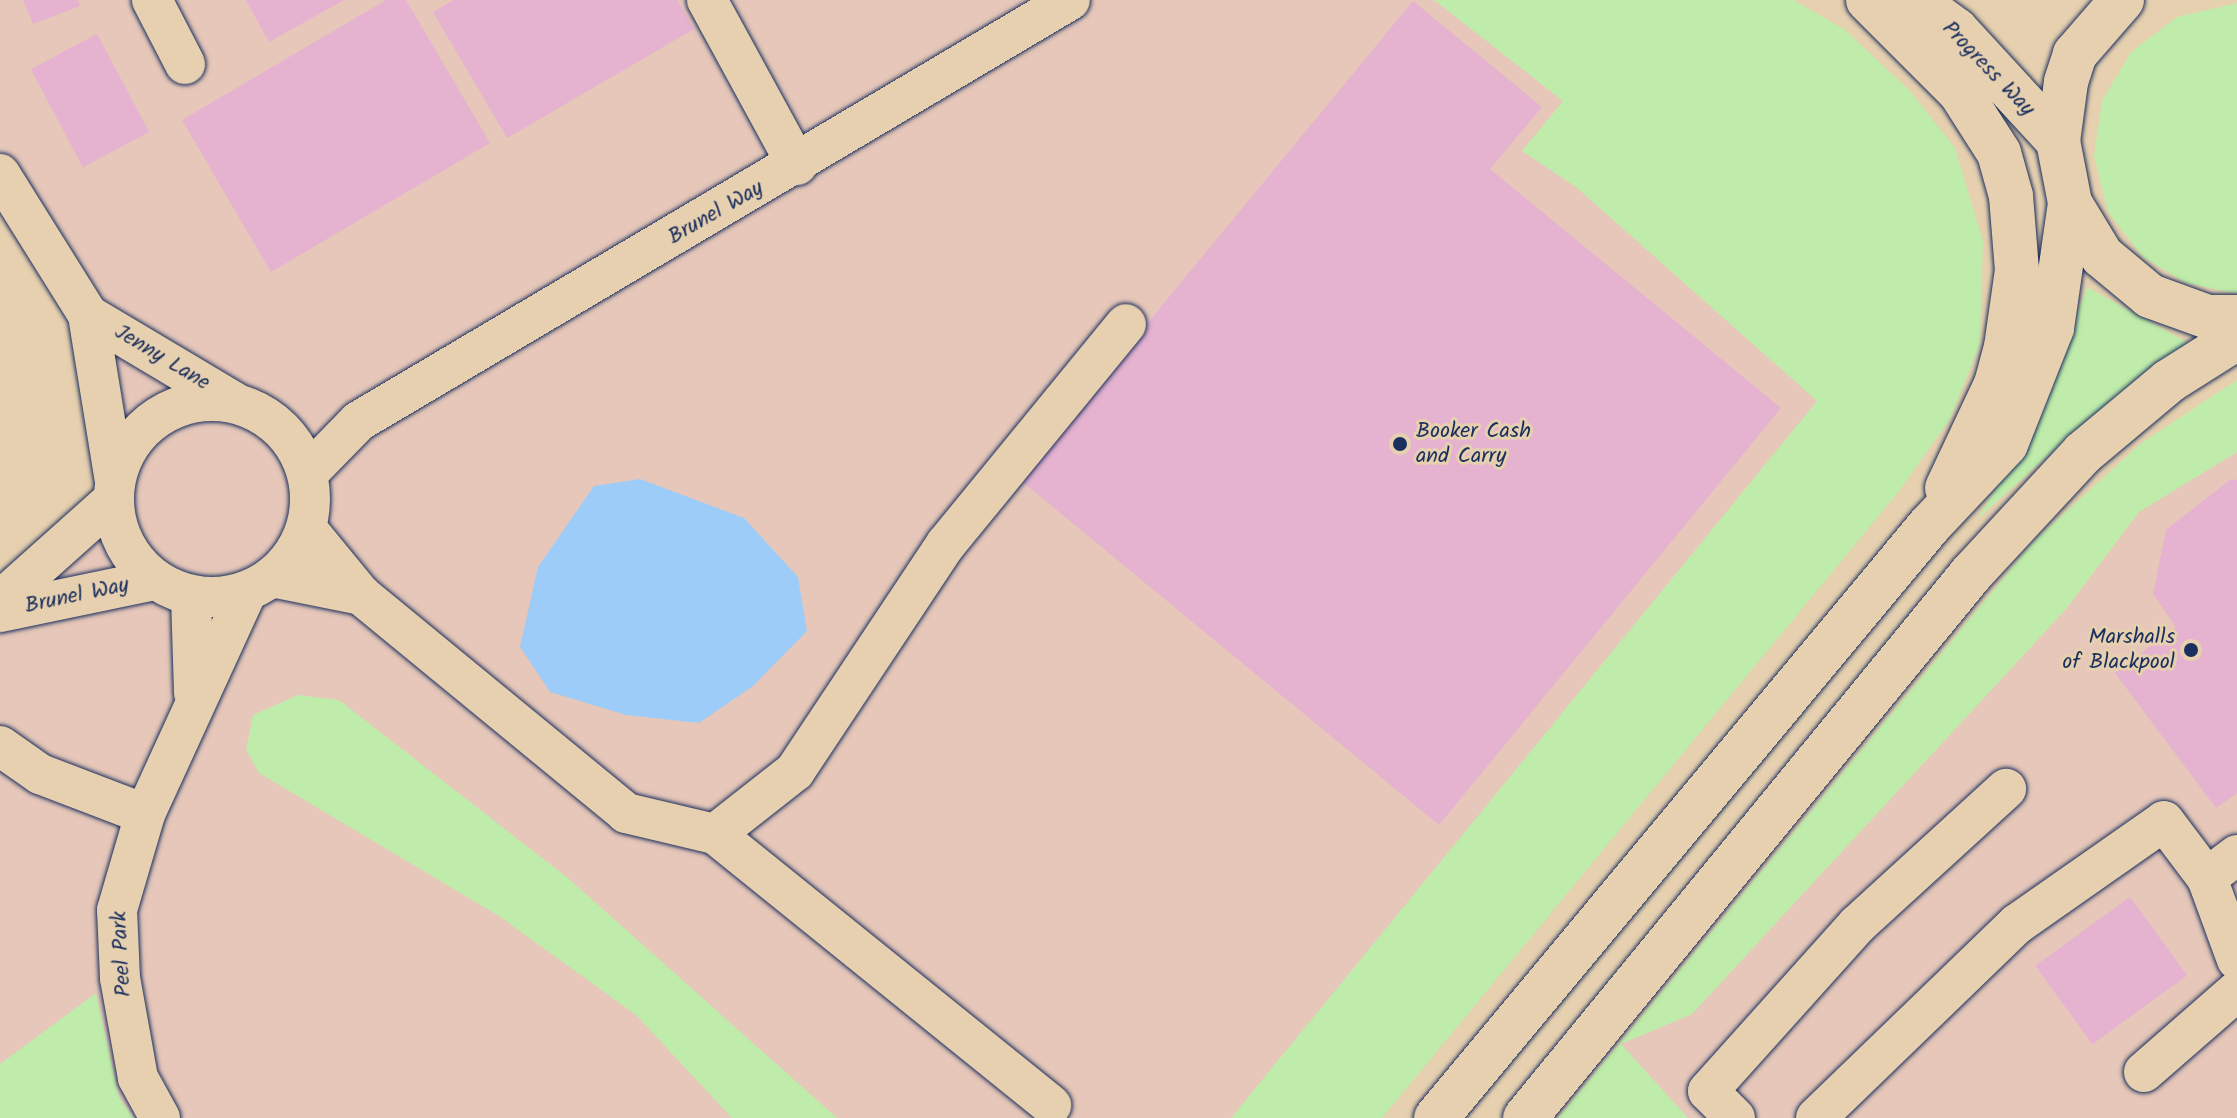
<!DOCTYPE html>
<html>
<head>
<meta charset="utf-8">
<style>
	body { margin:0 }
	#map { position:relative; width:2237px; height:1118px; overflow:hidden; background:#e6d0af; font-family:Kalam,sans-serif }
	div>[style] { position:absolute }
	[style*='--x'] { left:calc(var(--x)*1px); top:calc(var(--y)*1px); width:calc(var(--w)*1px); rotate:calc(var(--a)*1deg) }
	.built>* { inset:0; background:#e6c7b9 }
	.green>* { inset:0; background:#bfecaa }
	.water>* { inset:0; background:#9eccf9 }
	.building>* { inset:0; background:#e5b2d0; transform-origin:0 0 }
	.roads { filter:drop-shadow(0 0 2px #1b2f5e) drop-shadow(0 0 2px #1b2f5e) }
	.minor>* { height:40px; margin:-20px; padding:0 20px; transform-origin:20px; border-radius:20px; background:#e6d0af }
	.minor>.ring { margin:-20px; padding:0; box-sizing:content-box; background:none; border:40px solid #e6d0af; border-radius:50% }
	.major>* { height:44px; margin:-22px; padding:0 22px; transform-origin:22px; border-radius:22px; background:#e6d0af }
	.dots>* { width:22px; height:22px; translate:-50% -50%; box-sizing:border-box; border:4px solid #e6d0af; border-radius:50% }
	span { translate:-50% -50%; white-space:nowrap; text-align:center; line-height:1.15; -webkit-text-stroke:6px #e6d0af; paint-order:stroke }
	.street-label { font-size:22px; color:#1b2f5e }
	.poi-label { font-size:22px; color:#1b2f5e }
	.left { translate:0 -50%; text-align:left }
	.right { translate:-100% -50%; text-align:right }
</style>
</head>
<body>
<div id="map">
	<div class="built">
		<i style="clip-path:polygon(0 0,1793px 0,1859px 42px,1910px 91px,1955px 148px,1983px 241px,1980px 344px,1950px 419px,1900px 490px,1382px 1118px,0 1118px,0 596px,125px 451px,88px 315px,0 174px)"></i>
		<i style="clip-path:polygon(2237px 452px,2237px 1118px,1688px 1118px,1620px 1044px,1692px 1014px,2066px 609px,2139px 511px)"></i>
	</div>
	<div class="green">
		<i style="clip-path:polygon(1434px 0,1793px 0,1844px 29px,1910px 91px,1955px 148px,1983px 241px,1980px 344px,1950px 419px,1900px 490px,1382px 1118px,1231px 1118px,1817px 401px,1576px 187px,1522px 151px,1563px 101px)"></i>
		<i style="clip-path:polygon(2237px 3px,2237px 293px,2234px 293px,2186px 283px,2143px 257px,2108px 212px,2094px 156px,2102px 101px,2131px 52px,2177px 17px)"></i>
		<i style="clip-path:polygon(2087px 287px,2188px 343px,2088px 420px,1976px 520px,2031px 433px)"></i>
		<i style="clip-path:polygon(2237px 380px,2237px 452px,2139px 512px,2066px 609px,1692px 1014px,1621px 1044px,1688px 1118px,1558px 1118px,2033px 542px,2140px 444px)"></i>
		<i style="clip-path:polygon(298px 695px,339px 700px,569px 879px,837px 1118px,732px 1118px,636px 1015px,499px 916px,259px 773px,246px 750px,253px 715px)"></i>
		<i style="clip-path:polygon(96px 993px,119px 1097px,134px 1118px,0 1118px,0 1064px)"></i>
	</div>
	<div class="water">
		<i style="clip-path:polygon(640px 479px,744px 518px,798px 577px,807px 631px,753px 686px,699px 723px,626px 715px,550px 692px,520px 647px,538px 567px,594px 486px)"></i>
	</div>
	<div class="building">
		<i style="clip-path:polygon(23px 0,78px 0,80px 6px,33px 24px)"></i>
		<i style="clip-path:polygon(246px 0,344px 0,269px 42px)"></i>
		<i style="clip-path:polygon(386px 0,406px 0,490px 143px,271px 272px,182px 120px)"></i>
		<i style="clip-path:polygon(454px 0,677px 0,694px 29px,507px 138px,433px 12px)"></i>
		<i style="clip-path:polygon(1413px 1px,1542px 107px,1490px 169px,1781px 408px,1439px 825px,1019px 479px)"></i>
		<i style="left:97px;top:34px;width:111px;height:75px;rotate:62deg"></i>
		<i style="clip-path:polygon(2231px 479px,2237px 480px,2237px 793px,2216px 808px,2115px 673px,2176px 627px,2153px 594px,2166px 530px)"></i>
		<i style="left:2130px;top:897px;width:97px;height:117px;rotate:54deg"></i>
	</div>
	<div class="roads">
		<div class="minor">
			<i style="--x:152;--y:0;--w:72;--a:62.7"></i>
			<i style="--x:707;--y:0;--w:188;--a:61.4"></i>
			<i style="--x:0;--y:174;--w:166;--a:58"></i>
			<i style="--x:88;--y:315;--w:168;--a:80.8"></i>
			<i style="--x:88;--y:315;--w:170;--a:30.8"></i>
			<i class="ring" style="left:114px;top:401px;width:156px;height:156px"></i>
			<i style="--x:308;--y:473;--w:73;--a:-45.6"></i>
			<i style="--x:359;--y:421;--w:826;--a:-30.63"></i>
			<i style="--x:306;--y:528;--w:87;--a:50.6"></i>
			<i style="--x:361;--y:595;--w:343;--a:39.4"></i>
			<i style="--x:626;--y:813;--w:91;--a:13.3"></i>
			<i style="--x:715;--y:834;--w:102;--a:-38.2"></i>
			<i style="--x:795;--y:771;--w:273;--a:-56.4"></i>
			<i style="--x:946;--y:544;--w:284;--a:-50.7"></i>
			<i style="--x:272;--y:577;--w:91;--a:11.4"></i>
			<i style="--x:191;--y:596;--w:97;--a:88.2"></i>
			<i style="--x:0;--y:601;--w:150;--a:-41.8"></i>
			<i style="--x:0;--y:612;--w:158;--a:-11.7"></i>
			<i style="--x:0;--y:746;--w:49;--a:35"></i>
			<i style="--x:40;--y:774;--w:112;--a:20.9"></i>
			<i style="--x:715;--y:834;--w:432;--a:38.9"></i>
			<i style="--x:2237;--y:855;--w:38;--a:143"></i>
			<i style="--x:2207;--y:878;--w:87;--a:69.9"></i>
			<i style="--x:2144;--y:1072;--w:123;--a:-41.1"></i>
			<i style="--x:160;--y:1118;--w:46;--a:-118.8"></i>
			<i style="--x:138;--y:1078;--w:102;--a:-100.2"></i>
			<i style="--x:120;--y:978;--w:68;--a:-92.5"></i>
			<i style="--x:117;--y:910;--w:100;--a:-73.7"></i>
			<i style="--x:145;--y:814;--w:245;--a:-65.4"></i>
			<i style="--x:1735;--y:1118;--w:38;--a:-135"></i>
			<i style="--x:1708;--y:1091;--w:223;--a:-48.1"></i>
			<i style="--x:1857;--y:925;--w:202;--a:-42.4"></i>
			<i style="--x:1816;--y:1118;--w:279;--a:-44"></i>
			<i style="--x:2017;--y:924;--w:179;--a:-35"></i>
			<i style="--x:2164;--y:821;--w:71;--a:53"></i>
		</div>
		<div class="major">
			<i style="--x:1868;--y:0;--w:130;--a:45"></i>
			<i style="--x:1960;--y:92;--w:72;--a:57.4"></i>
			<i style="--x:1999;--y:153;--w:45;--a:74.4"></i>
			<i style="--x:2011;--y:196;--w:74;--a:85.4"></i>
			<i style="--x:2017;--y:270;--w:78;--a:98.1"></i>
			<i style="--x:2006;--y:347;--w:38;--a:105"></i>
			<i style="--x:1996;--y:384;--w:115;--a:115.2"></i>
			<i style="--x:1915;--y:0;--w:51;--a:36.2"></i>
			<i style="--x:1956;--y:30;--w:151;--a:47.4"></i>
			<i style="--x:2122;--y:0;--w:72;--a:131"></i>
			<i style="--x:2075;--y:54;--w:29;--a:108"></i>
			<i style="--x:2066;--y:82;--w:60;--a:97.7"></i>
			<i style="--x:2058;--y:141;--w:63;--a:79"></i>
			<i style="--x:2070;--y:203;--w:62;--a:58.9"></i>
			<i style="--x:2102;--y:256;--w:62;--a:39.8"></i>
			<i style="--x:2150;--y:296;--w:62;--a:19.9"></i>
			<i style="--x:2208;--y:317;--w:29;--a:0"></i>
			<i style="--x:1436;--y:1118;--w:770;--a:-50.21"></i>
			<i style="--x:1929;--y:526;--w:112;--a:-46.8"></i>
			<i style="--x:2006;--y:444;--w:125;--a:-68.4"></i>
			<i style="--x:2052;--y:328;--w:126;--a:-81.8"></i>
			<i style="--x:1525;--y:1118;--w:703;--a:-50.65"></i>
			<i style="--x:1971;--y:574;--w:165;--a:-47.2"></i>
			<i style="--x:2083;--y:453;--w:112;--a:-39.9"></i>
			<i style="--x:2169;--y:381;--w:80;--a:-32.3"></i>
		</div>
	</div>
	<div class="dots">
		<i style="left:1400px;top:444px;background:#1b2f5e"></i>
		<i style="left:2191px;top:650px;background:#1b2f5e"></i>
	</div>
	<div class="street-label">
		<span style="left:1988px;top:69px;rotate:46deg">Progress Way</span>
		<span style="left:716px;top:213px;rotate:-30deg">Brunel Way</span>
		<span style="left:162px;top:358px;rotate:31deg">Jenny Lane</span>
		<span style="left:77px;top:596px;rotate:-12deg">Brunel Way</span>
		<span style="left:122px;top:954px;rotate:-93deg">Peel Park</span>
	</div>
	<div class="poi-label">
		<span class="left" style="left:1416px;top:444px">Booker Cash<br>and Carry</span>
		<span class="right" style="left:2175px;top:650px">Marshalls<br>of Blackpool</span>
	</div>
</div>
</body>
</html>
